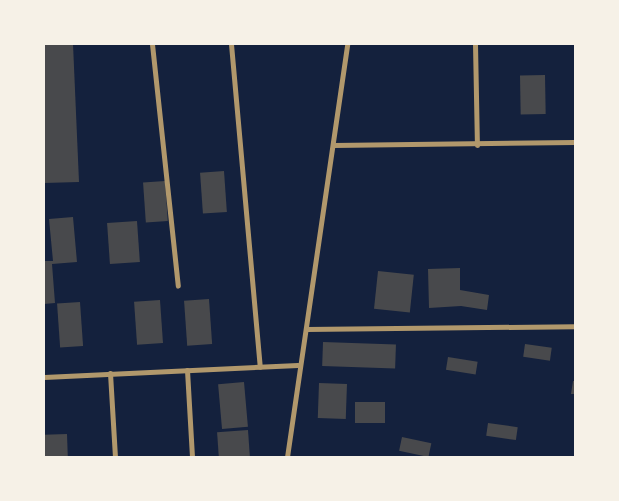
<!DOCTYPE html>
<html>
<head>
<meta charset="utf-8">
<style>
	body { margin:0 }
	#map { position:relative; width:619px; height:501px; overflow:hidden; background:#14213d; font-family:"IBM Plex Sans",sans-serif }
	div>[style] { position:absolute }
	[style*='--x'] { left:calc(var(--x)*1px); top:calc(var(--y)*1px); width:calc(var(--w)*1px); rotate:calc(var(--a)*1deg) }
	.building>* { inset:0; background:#48494c; transform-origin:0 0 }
	.minor>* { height:5px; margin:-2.5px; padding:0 2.5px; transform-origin:2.5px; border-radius:2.5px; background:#b1986c }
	span { translate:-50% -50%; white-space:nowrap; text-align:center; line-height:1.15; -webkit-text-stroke:4.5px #f6f1e7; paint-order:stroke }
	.frame { position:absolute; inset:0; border:45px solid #f6f1e7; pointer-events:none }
</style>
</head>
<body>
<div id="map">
	<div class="building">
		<i style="clip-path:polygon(44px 44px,73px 44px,79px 182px,44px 183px)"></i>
		<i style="left:545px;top:75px;width:39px;height:25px;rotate:89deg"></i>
		<i style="left:224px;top:171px;width:41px;height:24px;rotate:86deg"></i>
		<i style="left:165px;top:181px;width:40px;height:22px;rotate:86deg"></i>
		<i style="clip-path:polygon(73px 217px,77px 262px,52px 264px,55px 303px,44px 304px,44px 261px,53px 261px,49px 219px)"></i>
		<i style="left:137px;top:221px;width:41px;height:30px;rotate:86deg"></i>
		<i style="clip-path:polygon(460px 268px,460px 290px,489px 295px,487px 310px,461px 306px,429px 308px,428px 269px)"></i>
		<i style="left:378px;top:271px;width:36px;height:38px;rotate:6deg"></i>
		<i style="left:209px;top:299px;width:45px;height:25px;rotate:86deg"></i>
		<i style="left:160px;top:300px;width:43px;height:26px;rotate:86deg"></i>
		<i style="left:80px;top:302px;width:44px;height:23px;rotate:86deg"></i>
		<i style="left:323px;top:342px;width:73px;height:24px;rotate:2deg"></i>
		<i style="left:525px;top:344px;width:27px;height:13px;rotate:8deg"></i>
		<i style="left:448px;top:357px;width:30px;height:13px;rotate:9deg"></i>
		<i style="clip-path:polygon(573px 381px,575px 381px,575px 394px,571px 394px)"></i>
		<i style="left:244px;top:382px;width:45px;height:26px;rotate:85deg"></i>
		<i style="left:319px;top:383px;width:28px;height:35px;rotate:2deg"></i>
		<i style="left:385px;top:402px;width:21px;height:30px;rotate:90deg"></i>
		<i style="left:488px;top:423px;width:30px;height:13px;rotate:8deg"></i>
		<i style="left:248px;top:430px;width:27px;height:31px;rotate:86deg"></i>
		<i style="left:67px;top:434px;width:23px;height:23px;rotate:88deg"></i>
		<i style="left:402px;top:437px;width:30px;height:14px;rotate:12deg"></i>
	</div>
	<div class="minor">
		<i style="--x:152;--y:44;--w:243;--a:83.9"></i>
		<i style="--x:231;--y:44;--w:324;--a:84.9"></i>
		<i style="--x:475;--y:44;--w:101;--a:88.9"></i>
		<i style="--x:333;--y:145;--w:242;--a:-0.7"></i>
		<i style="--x:306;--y:329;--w:269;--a:-0.6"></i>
		<i style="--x:187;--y:370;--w:87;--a:86.7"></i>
		<i style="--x:110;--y:373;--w:84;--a:86.6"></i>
		<i style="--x:44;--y:377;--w:254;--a:-2.7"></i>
		<i style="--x:287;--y:457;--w:417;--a:-81.7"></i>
	</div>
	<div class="frame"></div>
</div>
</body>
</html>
